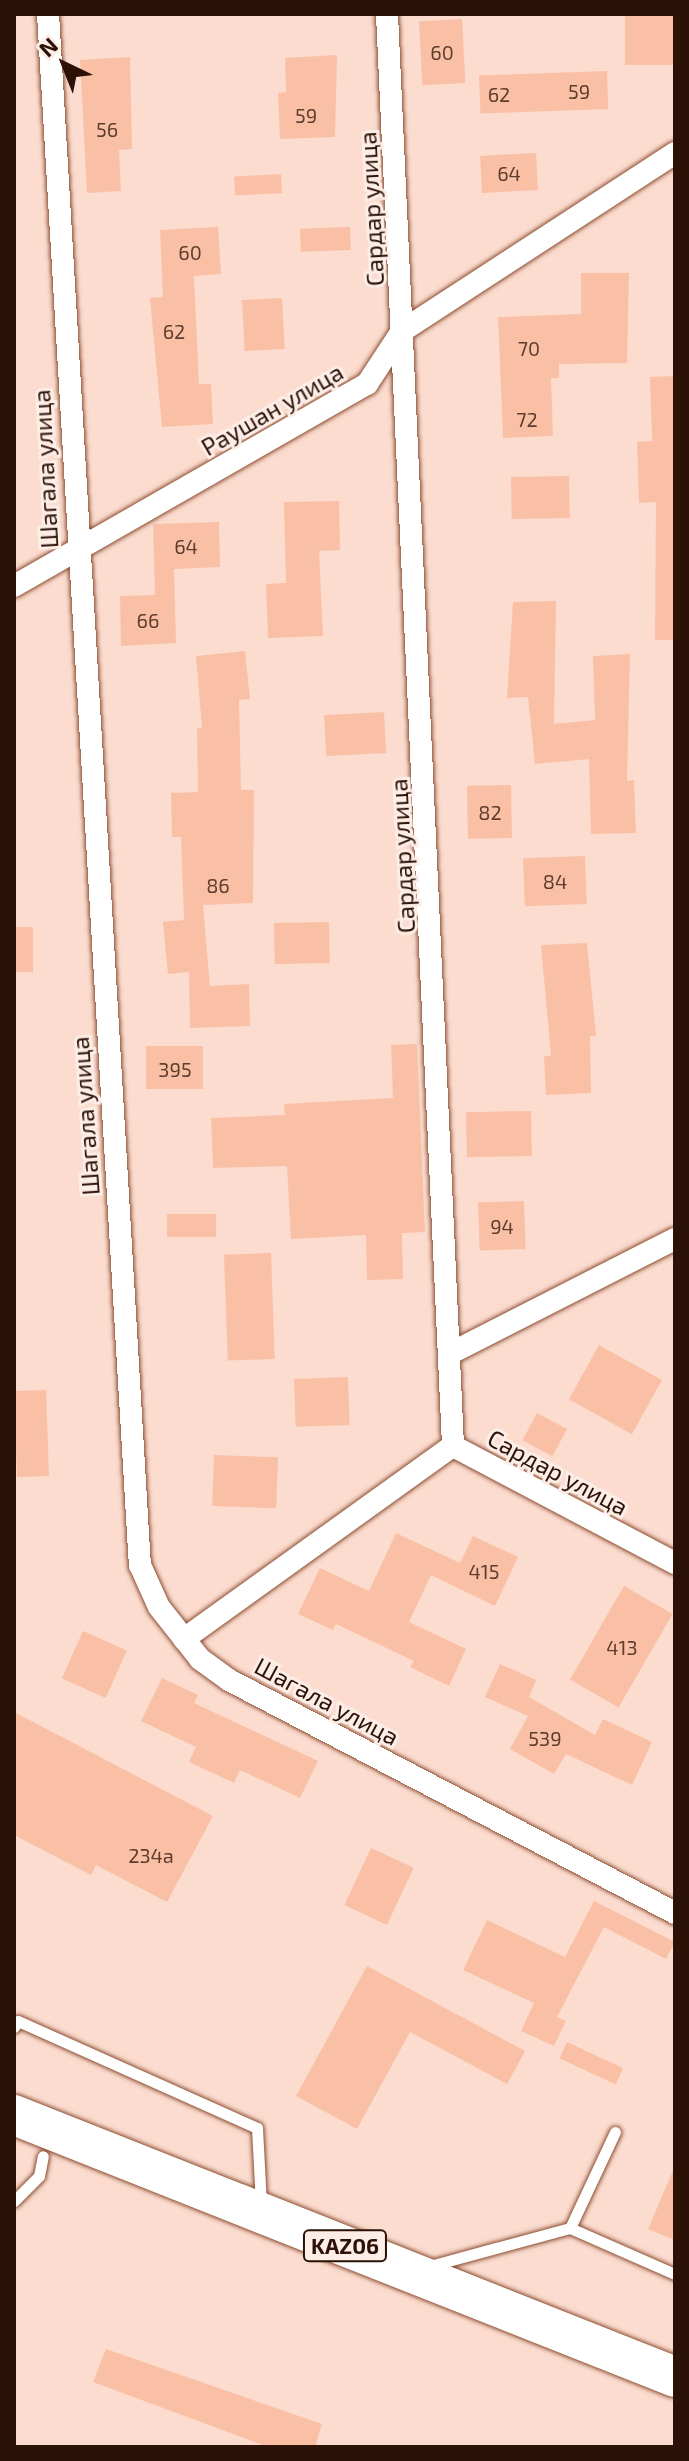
<!DOCTYPE html>
<html>
<head>
<meta charset="utf-8">
<style>
	body { margin:0 }
	#map { position:relative; width:689px; height:2461px; overflow:hidden; background:#fbdccf; font-family:"Exo 2",sans-serif }
	div>[style] { position:absolute }
	[style*='--x'] { left:calc(var(--x)*1px); top:calc(var(--y)*1px); width:calc(var(--w)*1px); rotate:calc(var(--a)*1deg) }
	.building>* { inset:0; background:#fac0a6; transform-origin:0 0 }
	.roads { filter:drop-shadow(0 0 2px #8c4d30) drop-shadow(0 0 2px #8c4d30) }
	.lane>* { height:11px; margin:-5.5px; padding:0 5.5px; transform-origin:5.5px; border-radius:5.5px; background:#fff }
	.street>* { height:22px; margin:-11px; padding:0 11px; transform-origin:11px; border-radius:11px; background:#fff }
	.highway>* { height:40px; margin:-20px; padding:0 20px; transform-origin:20px; border-radius:20px; background:#fff }
	span { translate:-50% -50%; white-space:nowrap; text-align:center; line-height:1.15; -webkit-text-stroke:6px #fdede7; paint-order:stroke }
	.number-label { font-size:20px; color:#5f3d2e }
	.number-label span { -webkit-text-stroke-width:0 }
	.shield-label span { padding:2px 6px; background:#fdede7; border:2px solid; border-radius:6px; -webkit-text-stroke-width:0 }
	.shield-label { font-size:22px; color:#2b1106; font-weight:700 }
	.street-label { font-size:24px; color:#2b1106 }
	.frame { position:absolute; inset:0; border:16px solid #2b1106; pointer-events:none }
	.north { position:absolute; left:24px; top:24px; width:80px; height:80px; -webkit-text-stroke:6px #fdede7; paint-order:stroke; rotate:317deg; font-size:22px; font-weight:700; line-height:32px; text-align:center; color:#2b1106 }
	.north::after { content:''; display:block; margin:auto; width:28px; height:36px; background:#2b1106; clip-path:polygon(50% 0,100% 100%,50% 72%,0 100%) }
</style>
</head>
<body>
<div id="map">
	<div class="building">
		<i style="left:675px;top:14px;width:51px;height:50px;rotate:90deg"></i>
		<i style="left:462px;top:19px;width:64px;height:43px;rotate:87deg"></i>
		<i style="clip-path:polygon(337px 55px,335px 137px,280px 139px,278px 93px,286px 92px,285px 58px)"></i>
		<i style="clip-path:polygon(130px 57px,132px 149px,119px 150px,121px 191px,87px 193px,80px 60px)"></i>
		<i style="left:607px;top:71px;width:38px;height:128px;rotate:88deg"></i>
		<i style="left:536px;top:153px;width:37px;height:56px;rotate:87deg"></i>
		<i style="left:281px;top:174px;width:19px;height:47px;rotate:87deg"></i>
		<i style="clip-path:polygon(218px 227px,221px 274px,194px 276px,199px 384px,211px 384px,213px 424px,162px 427px,150px 298px,163px 297px,160px 230px)"></i>
		<i style="left:350px;top:227px;width:23px;height:50px;rotate:88deg"></i>
		<i style="clip-path:polygon(581px 273px,629px 273px,627px 363px,559px 364px,559px 378px,551px 378px,553px 436px,503px 438px,498px 317px,581px 314px)"></i>
		<i style="left:282px;top:298px;width:51px;height:40px;rotate:87deg"></i>
		<i style="clip-path:polygon(675px 376px,675px 640px,655px 640px,656px 502px,639px 503px,637px 442px,652px 441px,650px 377px)"></i>
		<i style="left:569px;top:476px;width:42px;height:58px;rotate:89deg"></i>
		<i style="clip-path:polygon(339px 501px,340px 550px,319px 551px,323px 636px,268px 638px,266px 584px,286px 583px,284px 502px)"></i>
		<i style="clip-path:polygon(219px 522px,220px 567px,174px 569px,176px 643px,121px 646px,120px 596px,155px 595px,153px 524px)"></i>
		<i style="clip-path:polygon(556px 601px,554px 724px,595px 720px,593px 656px,630px 654px,627px 781px,634px 780px,636px 833px,591px 834px,589px 759px,535px 764px,528px 697px,507px 698px,513px 602px)"></i>
		<i style="clip-path:polygon(245px 651px,250px 699px,239px 700px,241px 790px,254px 790px,253px 903px,203px 905px,210px 986px,249px 984px,250px 1026px,190px 1028px,189px 972px,168px 974px,163px 922px,184px 920px,181px 837px,172px 837px,171px 793px,198px 792px,197px 728px,202px 728px,196px 656px)"></i>
		<i style="left:384px;top:712px;width:41px;height:60px;rotate:87deg"></i>
		<i style="left:511px;top:785px;width:53px;height:44px;rotate:89deg"></i>
		<i style="left:585px;top:856px;width:48px;height:62px;rotate:88deg"></i>
		<i style="left:329px;top:922px;width:41px;height:55px;rotate:89deg"></i>
		<i style="left:14px;top:927px;width:19px;height:45px"></i>
		<i style="clip-path:polygon(587px 943px,596px 1036px,590px 1036px,591px 1093px,546px 1095px,544px 1056px,551px 1056px,541px 945px)"></i>
		<i style="clip-path:polygon(417px 1044px,425px 1232px,402px 1233px,403px 1279px,367px 1280px,366px 1235px,291px 1239px,287px 1166px,213px 1168px,211px 1118px,285px 1115px,284px 1104px,393px 1098px,391px 1045px)"></i>
		<i style="left:203px;top:1046px;width:43px;height:57px;rotate:90deg"></i>
		<i style="left:531px;top:1111px;width:45px;height:65px;rotate:89deg"></i>
		<i style="left:524px;top:1201px;width:48px;height:46px;rotate:88deg"></i>
		<i style="left:216px;top:1214px;width:23px;height:49px;rotate:90deg"></i>
		<i style="left:271px;top:1253px;width:106px;height:47px;rotate:88deg"></i>
		<i style="left:599px;top:1345px;width:72px;height:62px;rotate:29deg"></i>
		<i style="left:348px;top:1377px;width:48px;height:54px;rotate:88deg"></i>
		<i style="left:46px;top:1390px;width:86px;height:32px;rotate:88deg"></i>
		<i style="left:537px;top:1413px;width:34px;height:31px;rotate:28deg"></i>
		<i style="left:214px;top:1455px;width:64px;height:51px;rotate:2deg"></i>
		<i style="clip-path:polygon(396px 1533px,460px 1563px,473px 1536px,518px 1557px,495px 1606px,431px 1575px,409px 1622px,466px 1649px,449px 1686px,410px 1667px,414px 1661px,336px 1624px,333px 1630px,298px 1614px,320px 1568px,369px 1591px)"></i>
		<i style="left:624px;top:1586px;width:56px;height:108px;rotate:30deg"></i>
		<i style="left:83px;top:1631px;width:48px;height:52px;rotate:24deg"></i>
		<i style="clip-path:polygon(500px 1664px,536px 1680px,529px 1697px,595px 1735px,603px 1719px,652px 1742px,632px 1785px,566px 1754px,554px 1774px,510px 1749px,528px 1716px,485px 1697px)"></i>
		<i style="clip-path:polygon(162px 1678px,198px 1695px,194px 1703px,318px 1761px,300px 1798px,240px 1770px,234px 1783px,189px 1762px,196px 1747px,141px 1721px)"></i>
		<i style="clip-path:polygon(14px 1712px,213px 1816px,167px 1902px,96px 1865px,91px 1875px,14px 1835px)"></i>
		<i style="left:371px;top:1848px;width:47px;height:63px;rotate:25deg"></i>
		<i style="clip-path:polygon(594px 1901px,675px 1942px,666px 1959px,604px 1927px,557px 2017px,566px 2021px,554px 2046px,521px 2031px,534px 2003px,463px 1970px,487px 1920px,565px 1957px)"></i>
		<i style="clip-path:polygon(367px 1966px,525px 2051px,507px 2084px,410px 2032px,357px 2129px,296px 2096px)"></i>
		<i style="left:567px;top:2042px;width:62px;height:18px;rotate:25deg"></i>
		<i style="clip-path:polygon(675px 2166px,675px 2240px,648px 2229px)"></i>
		<i style="clip-path:polygon(106px 2349px,322px 2424px,315px 2447px,268px 2447px,93px 2382px)"></i>
	</div>
	<div class="roads">
		<div class="lane">
			<i style="--x:14;--y:2027;--w:7;--a:-56"></i>
			<i style="--x:18;--y:2021;--w:262;--a:24.1"></i>
			<i style="--x:257;--y:2128;--w:77;--a:87"></i>
			<i style="--x:14;--y:2201;--w:35;--a:-45"></i>
			<i style="--x:39;--y:2176;--w:20;--a:-79"></i>
			<i style="--x:570;--y:2228;--w:106;--a:-64.9"></i>
			<i style="--x:426;--y:2267;--w:149;--a:-15.2"></i>
			<i style="--x:570;--y:2228;--w:115;--a:23.7"></i>
		</div>
		<div class="street">
			<i style="--x:48;--y:14;--w:1554;--a:86.61"></i>
			<i style="--x:140;--y:1565;--w:46;--a:65.7"></i>
			<i style="--x:159;--y:1607;--w:66;--a:51.7"></i>
			<i style="--x:200;--y:1659;--w:36;--a:36"></i>
			<i style="--x:229;--y:1680;--w:503;--a:27.58"></i>
			<i style="--x:387;--y:14;--w:1434;--a:87.36"></i>
			<i style="--x:453;--y:1446;--w:251;--a:27.8"></i>
			<i style="--x:14;--y:586;--w:407;--a:-29.8"></i>
			<i style="--x:367;--y:384;--w:64;--a:-56.6"></i>
			<i style="--x:402;--y:331;--w:326;--a:-33.1"></i>
			<i style="--x:451;--y:1353;--w:251;--a:-27"></i>
			<i style="--x:184;--y:1639;--w:331;--a:-35.7"></i>
		</div>
		<div class="highway">
			<i style="--x:14;--y:2115;--w:711;--a:21.62"></i>
		</div>
	</div>
	<div class="number-label">
		<span style="left:442px;top:52px">60</span>
		<span style="left:579px;top:91px">59</span>
		<span style="left:499px;top:94px">62</span>
		<span style="left:306px;top:115px">59</span>
		<span style="left:107px;top:129px">56</span>
		<span style="left:509px;top:173px">64</span>
		<span style="left:190px;top:252px">60</span>
		<span style="left:174px;top:331px">62</span>
		<span style="left:529px;top:348px">70</span>
		<span style="left:527px;top:419px">72</span>
		<span style="left:186px;top:546px">64</span>
		<span style="left:148px;top:620px">66</span>
		<span style="left:490px;top:812px">82</span>
		<span style="left:555px;top:881px">84</span>
		<span style="left:218px;top:885px">86</span>
		<span style="left:175px;top:1069px">395</span>
		<span style="left:502px;top:1226px">94</span>
		<span style="left:484px;top:1571px">415</span>
		<span style="left:622px;top:1647px">413</span>
		<span style="left:545px;top:1738px">539</span>
		<span style="left:151px;top:1855px">234а</span>
	</div>
	<div class="shield-label">
		<span style="left:345px;top:2246px">KАZ06</span>
	</div>
	<div class="street-label">
		<span style="left:371px;top:209px;rotate:-93deg">Сардар улица</span>
		<span style="left:272px;top:409px;rotate:-30deg">Раушан улица</span>
		<span style="left:45px;top:469px;rotate:-93deg">Шагала улица</span>
		<span style="left:402px;top:856px;rotate:-93deg">Сардар улица</span>
		<span style="left:85px;top:1116px;rotate:-94deg">Шагала улица</span>
		<span style="left:558px;top:1472px;rotate:28deg">Сардар улица</span>
		<span style="left:327px;top:1701px;rotate:28deg">Шагала улица</span>
	</div>
	<div class="frame"></div>
	<div class="north">N</div>
</div>
</body>
</html>
